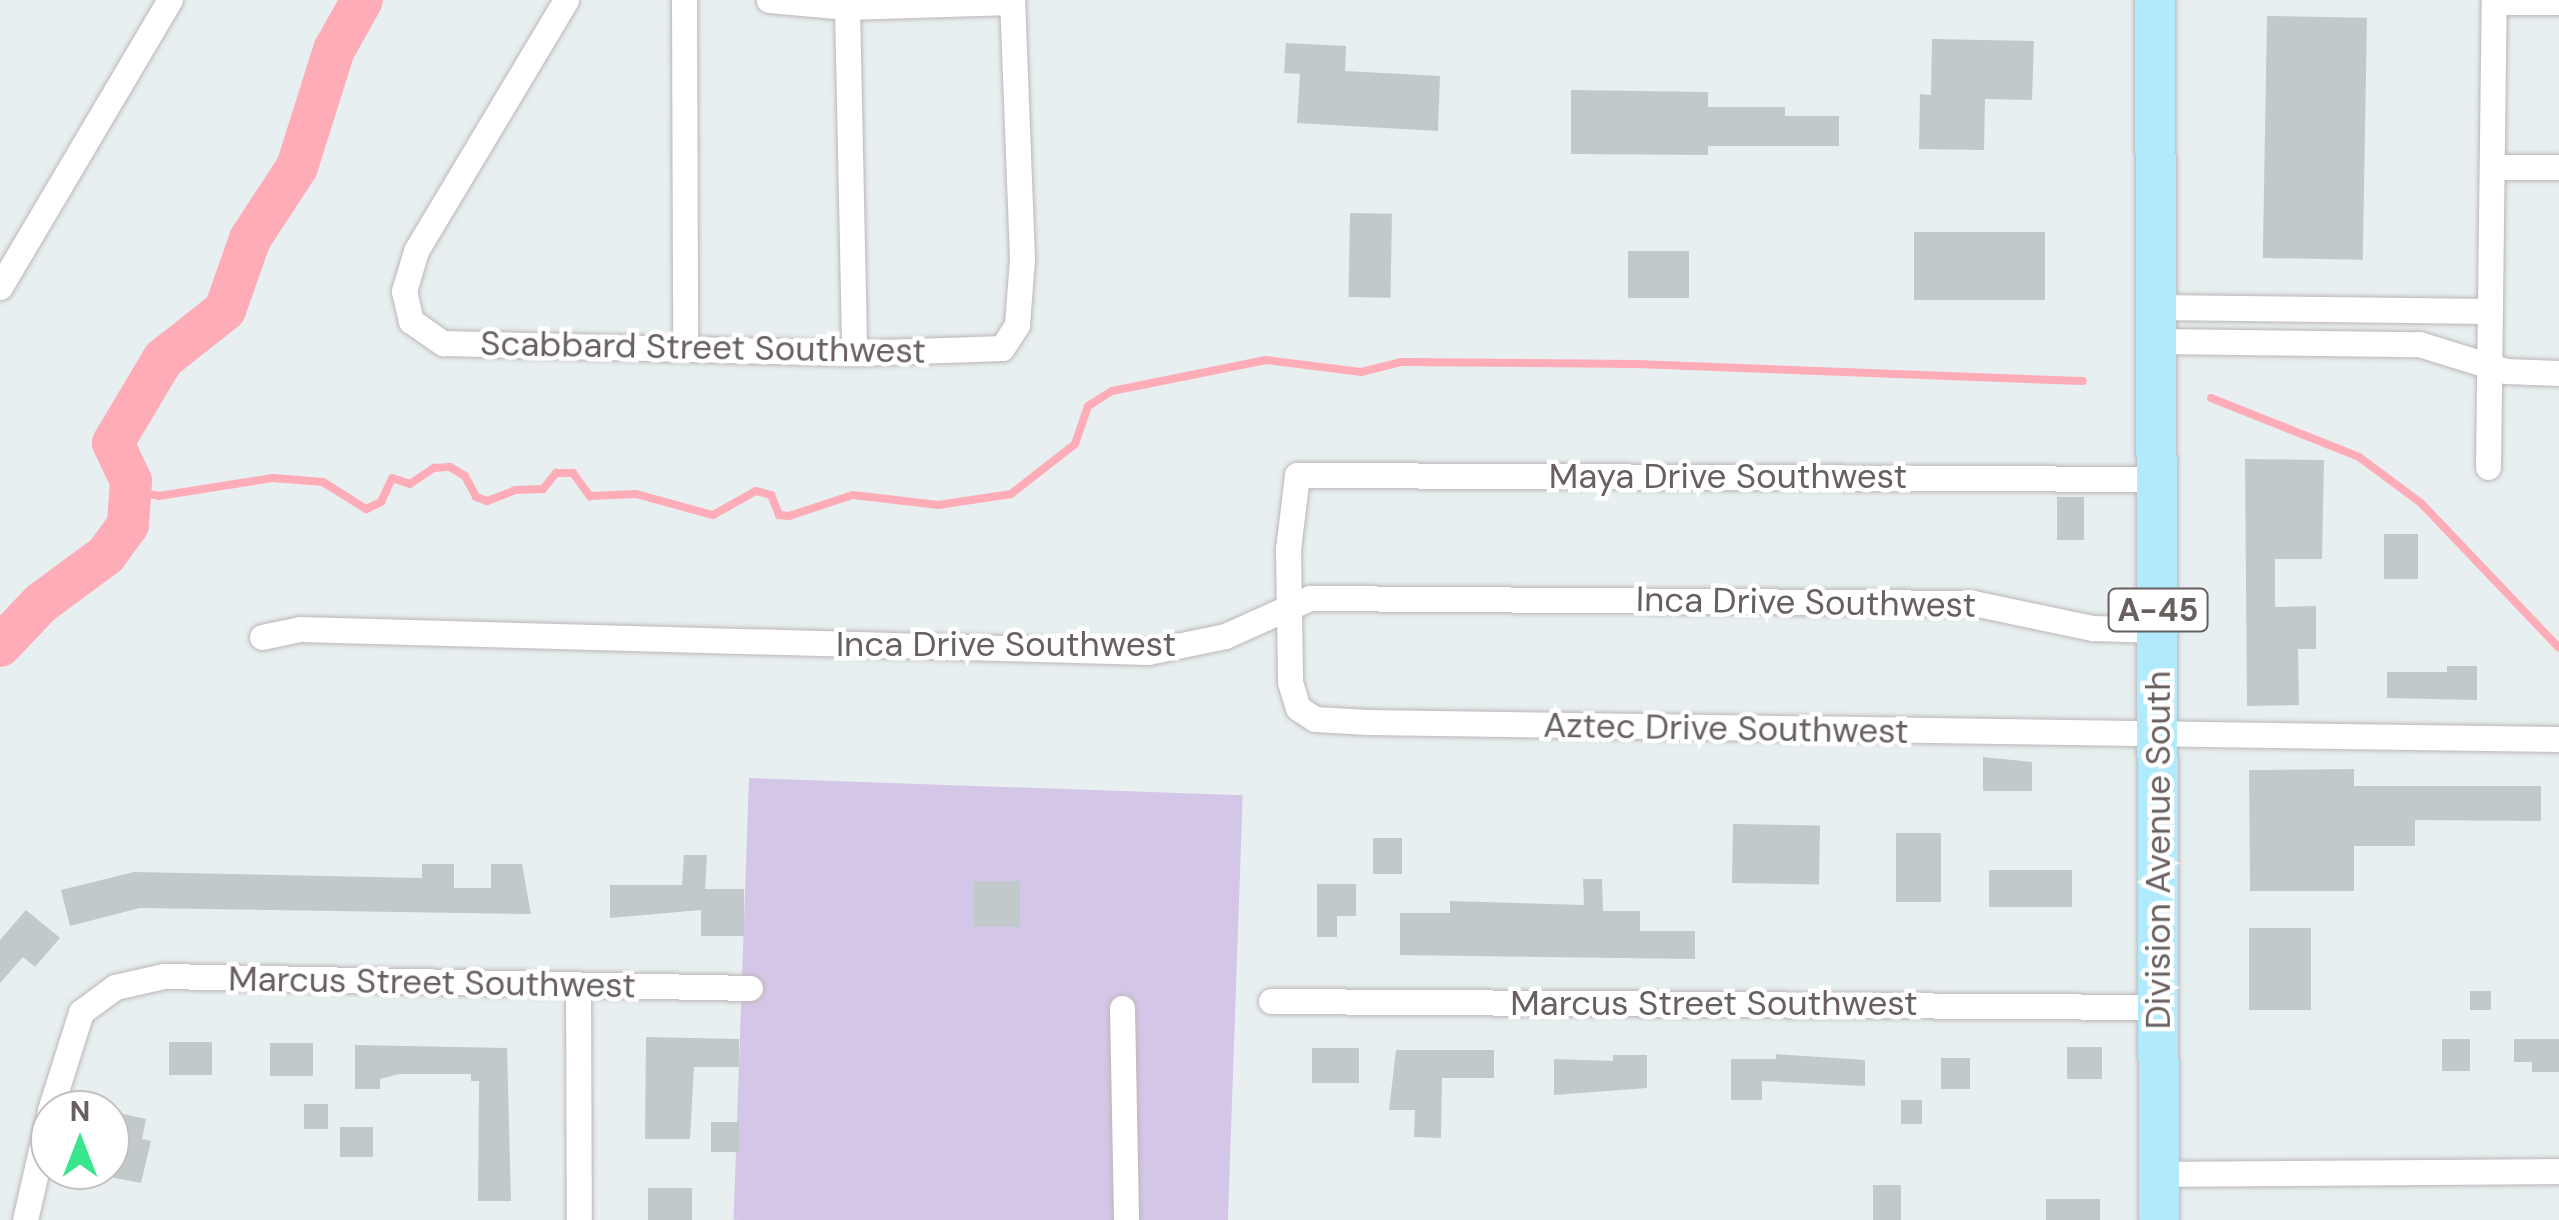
<!DOCTYPE html>
<html>
<head>
<meta charset="utf-8">
<style>
	body { margin:0 }
	#map { position:relative; width:2559px; height:1220px; overflow:hidden; background:#e8eff1; font-family:"DM Sans",sans-serif }
	div>[style] { position:absolute }
	[style*='--x'] { left:calc(var(--x)*1px); top:calc(var(--y)*1px); width:calc(var(--w)*1px); rotate:calc(var(--a)*1deg) }
	.green>* { inset:0; background:#d4c6e7; transform-origin:0 0 }
	.stream>* { height:8px; margin:-4px; padding:0 4px; transform-origin:4px; border-radius:4px; background:#fdacb8 }
	.river>* { height:42px; margin:-21px; padding:0 21px; transform-origin:21px; border-radius:21px; background:#fdacb8 }
	.building>* { inset:0; background:#c2c9ca; transform-origin:0 0 }
	.roads { filter:drop-shadow(0 0 2px #bcb6b5) drop-shadow(0 0 2px #bcb6b5) }
	.minor>* { height:25px; margin:-12.5px; padding:0 12.5px; transform-origin:12.5px; border-radius:12.5px; background:#fff }
	.primary>* { height:40px; margin:-20px; padding:0 20px; transform-origin:20px; border-radius:20px; background:#b1eafd }
	span { translate:-50% -50%; white-space:nowrap; text-align:center; line-height:1.15; -webkit-text-stroke:9px #fff; paint-order:stroke }
	.shield-label span { padding:2px 8px; background:#fff; border:2px solid; border-radius:8px; -webkit-text-stroke-width:0 }
	.shield-label { font-size:32px; color:#685f5f; font-weight:700 }
	.street-label { font-size:35px; color:#685f5f }
	.north { position:absolute; left:30px; top:1090px; width:100px; height:100px; box-sizing:border-box; background:#fff; border:2px solid #c3bfbf; border-radius:50%; rotate:0deg; font-size:28px; font-weight:700; line-height:40px; text-align:center; color:#685f5f }
	.north::after { content:''; display:block; margin:auto; width:35px; height:45px; background:#39e68e; clip-path:polygon(50% 0,100% 100%,50% 72%,0 100%) }
</style>
</head>
<body>
<div id="map">
	<div class="green">
		<i style="left:749px;top:778px;width:494px;height:442px;rotate:2deg"></i>
	</div>
	<div class="stream">
		<i style="--x:2211;--y:398;--w:159;--a:21.7"></i>
		<i style="--x:2359;--y:457;--w:77;--a:36.6"></i>
		<i style="--x:2421;--y:503;--w:200;--a:46.4"></i>
		<i style="--x:131;--y:481;--w:16;--a:50"></i>
		<i style="--x:141;--y:493;--w:18;--a:9"></i>
		<i style="--x:159;--y:496;--w:115;--a:-9"></i>
		<i style="--x:273;--y:478;--w:50;--a:4.6"></i>
		<i style="--x:323;--y:482;--w:51;--a:32.1"></i>
		<i style="--x:366;--y:509;--w:17;--a:-25"></i>
		<i style="--x:381;--y:502;--w:26;--a:-65"></i>
		<i style="--x:392;--y:478;--w:19;--a:18"></i>
		<i style="--x:410;--y:484;--w:29;--a:-34"></i>
		<i style="--x:434;--y:468;--w:16;--a:-4"></i>
		<i style="--x:450;--y:467;--w:17;--a:31"></i>
		<i style="--x:465;--y:476;--w:24;--a:62"></i>
		<i style="--x:476;--y:497;--w:12;--a:20"></i>
		<i style="--x:487;--y:501;--w:30;--a:-21"></i>
		<i style="--x:515;--y:490;--w:28;--a:-2"></i>
		<i style="--x:543;--y:489;--w:21;--a:-51"></i>
		<i style="--x:556;--y:473;--w:17;--a:0"></i>
		<i style="--x:573;--y:473;--w:29;--a:54"></i>
		<i style="--x:590;--y:496;--w:46;--a:-2.5"></i>
		<i style="--x:636;--y:494;--w:80;--a:15.3"></i>
		<i style="--x:713;--y:515;--w:49;--a:-29.2"></i>
		<i style="--x:756;--y:491;--w:16;--a:15"></i>
		<i style="--x:771;--y:495;--w:22;--a:68"></i>
		<i style="--x:779;--y:515;--w:10;--a:6"></i>
		<i style="--x:789;--y:516;--w:67;--a:-18.2"></i>
		<i style="--x:853;--y:495;--w:86;--a:6.7"></i>
		<i style="--x:938;--y:505;--w:74;--a:-8.6"></i>
		<i style="--x:1011;--y:494;--w:81;--a:-38"></i>
		<i style="--x:1075;--y:444;--w:40;--a:-71.1"></i>
		<i style="--x:1088;--y:406;--w:28;--a:-32"></i>
		<i style="--x:1112;--y:391;--w:157;--a:-11.4"></i>
		<i style="--x:1266;--y:360;--w:96;--a:7.2"></i>
		<i style="--x:1361;--y:372;--w:41;--a:-14"></i>
		<i style="--x:1401;--y:362;--w:236;--a:0.5"></i>
		<i style="--x:1637;--y:364;--w:446;--a:2.2"></i>
	</div>
	<div class="river">
		<i style="--x:0;--y:646;--w:59;--a:-46.4"></i>
		<i style="--x:41;--y:603;--w:81;--a:-36.4"></i>
		<i style="--x:106;--y:555;--w:37;--a:-54"></i>
		<i style="--x:128;--y:525;--w:44;--a:-86.1"></i>
		<i style="--x:131;--y:481;--w:42;--a:-115.3"></i>
		<i style="--x:113;--y:443;--w:98;--a:-59.2"></i>
		<i style="--x:163;--y:359;--w:79;--a:-38.3"></i>
		<i style="--x:225;--y:310;--w:75;--a:-70.6"></i>
		<i style="--x:250;--y:239;--w:86;--a:-56.9"></i>
		<i style="--x:297;--y:167;--w:123;--a:-72.5"></i>
		<i style="--x:334;--y:50;--w:57;--a:-60.8"></i>
	</div>
	<div class="building">
		<i style="left:2267px;top:16px;width:100px;height:242px;rotate:1deg"></i>
		<i style="clip-path:polygon(1932px 39px,2034px 41px,2032px 100px,1985px 99px,1984px 150px,1919px 149px,1920px 94px,1931px 95px)"></i>
		<i style="clip-path:polygon(1286px 43px,1346px 46px,1345px 71px,1440px 76px,1438px 131px,1297px 123px,1300px 74px,1284px 73px)"></i>
		<i style="clip-path:polygon(1571px 90px,1708px 92px,1708px 107px,1785px 107px,1785px 116px,1839px 116px,1839px 146px,1708px 146px,1708px 155px,1571px 154px)"></i>
		<i style="left:1350px;top:213px;width:42px;height:84px;rotate:1deg"></i>
		<i style="left:2045px;top:232px;width:68px;height:131px;rotate:90deg"></i>
		<i style="left:1628px;top:251px;width:61px;height:47px"></i>
		<i style="clip-path:polygon(2245px 459px,2324px 460px,2322px 559px,2275px 559px,2275px 607px,2316px 606px,2316px 649px,2298px 649px,2299px 705px,2247px 706px)"></i>
		<i style="left:2057px;top:497px;width:27px;height:43px"></i>
		<i style="left:2384px;top:534px;width:34px;height:45px"></i>
		<i style="clip-path:polygon(2447px 666px,2477px 666px,2477px 700px,2387px 698px,2387px 672px,2447px 672px)"></i>
		<i style="clip-path:polygon(1983px 757px,2032px 762px,2032px 791px,1983px 791px)"></i>
		<i style="clip-path:polygon(2354px 769px,2354px 786px,2541px 786px,2541px 821px,2415px 820px,2415px 846px,2354px 846px,2354px 891px,2250px 891px,2249px 770px)"></i>
		<i style="left:1733px;top:824px;width:87px;height:59px;rotate:1deg"></i>
		<i style="left:1896px;top:833px;width:45px;height:69px"></i>
		<i style="left:1402px;top:838px;width:36px;height:29px;rotate:90deg"></i>
		<i style="clip-path:polygon(684px 855px,707px 855px,705px 889px,744px 889px,744px 936px,701px 936px,701px 910px,610px 918px,610px 885px,682px 885px)"></i>
		<i style="clip-path:polygon(422px 864px,454px 864px,454px 888px,491px 888px,491px 864px,522px 864px,531px 914px,140px 908px,70px 926px,61px 890px,134px 872px,422px 878px)"></i>
		<i style="left:2072px;top:870px;width:37px;height:83px;rotate:90deg"></i>
		<i style="clip-path:polygon(1583px 879px,1602px 879px,1603px 911px,1640px 911px,1640px 931px,1695px 931px,1695px 959px,1400px 955px,1400px 913px,1450px 913px,1450px 901px,1584px 905px)"></i>
		<i style="left:974px;top:881px;width:46px;height:46px"></i>
		<i style="clip-path:polygon(1317px 884px,1356px 884px,1356px 916px,1337px 916px,1337px 937px,1317px 937px)"></i>
		<i style="clip-path:polygon(26px 910px,60px 938px,35px 967px,23px 957px,0 983px,0 940px)"></i>
		<i style="left:2249px;top:928px;width:62px;height:82px"></i>
		<i style="left:2470px;top:991px;width:21px;height:19px"></i>
		<i style="clip-path:polygon(646px 1037px,739px 1039px,739px 1067px,694px 1067px,690px 1139px,645px 1139px)"></i>
		<i style="left:2442px;top:1039px;width:28px;height:32px"></i>
		<i style="clip-path:polygon(2514px 1039px,2559px 1039px,2559px 1072px,2532px 1072px,2532px 1062px,2514px 1062px)"></i>
		<i style="left:169px;top:1042px;width:43px;height:33px"></i>
		<i style="left:270px;top:1043px;width:43px;height:33px"></i>
		<i style="clip-path:polygon(355px 1045px,507px 1048px,511px 1201px,478px 1201px,479px 1081px,471px 1081px,471px 1074px,399px 1074px,380px 1079px,380px 1089px,355px 1089px)"></i>
		<i style="left:2067px;top:1047px;width:35px;height:32px"></i>
		<i style="left:1312px;top:1048px;width:47px;height:35px"></i>
		<i style="clip-path:polygon(1396px 1050px,1494px 1050px,1494px 1078px,1442px 1078px,1441px 1138px,1414px 1137px,1415px 1110px,1389px 1110px)"></i>
		<i style="clip-path:polygon(1776px 1054px,1865px 1060px,1865px 1086px,1762px 1081px,1762px 1100px,1731px 1100px,1731px 1059px,1776px 1059px)"></i>
		<i style="clip-path:polygon(1613px 1055px,1647px 1055px,1647px 1088px,1554px 1095px,1554px 1059px,1613px 1061px)"></i>
		<i style="left:1941px;top:1058px;width:29px;height:31px"></i>
		<i style="left:1901px;top:1100px;width:21px;height:24px"></i>
		<i style="left:304px;top:1104px;width:24px;height:25px"></i>
		<i style="clip-path:polygon(119px 1113px,146px 1119px,142px 1139px,151px 1141px,141px 1183px,110px 1177px)"></i>
		<i style="left:711px;top:1122px;width:28px;height:30px"></i>
		<i style="left:340px;top:1127px;width:33px;height:30px"></i>
		<i style="left:1873px;top:1185px;width:28px;height:35px"></i>
		<i style="left:648px;top:1188px;width:44px;height:32px"></i>
		<i style="left:2046px;top:1199px;width:54px;height:21px"></i>
	</div>
	<div class="roads">
		<div class="minor">
			<i style="--x:566;--y:0;--w:292;--a:120.9"></i>
			<i style="--x:416;--y:251;--w:42;--a:106.7"></i>
			<i style="--x:404;--y:291;--w:31;--a:77"></i>
			<i style="--x:411;--y:321;--w:39;--a:35"></i>
			<i style="--x:443;--y:343;--w:411;--a:1.4"></i>
			<i style="--x:854;--y:353;--w:148;--a:-1.9"></i>
			<i style="--x:1002;--y:348;--w:27;--a:-57"></i>
			<i style="--x:1017;--y:325;--w:67;--a:-85.7"></i>
			<i style="--x:1022;--y:258;--w:258;--a:-92.2"></i>
			<i style="--x:684;--y:0;--w:347;--a:89.8"></i>
			<i style="--x:769;--y:0;--w:78;--a:5.1"></i>
			<i style="--x:847;--y:7;--w:165;--a:-1.7"></i>
			<i style="--x:2494;--y:2;--w:65;--a:0"></i>
			<i style="--x:847;--y:7;--w:346;--a:88.8"></i>
			<i style="--x:2494;--y:167;--w:65;--a:0"></i>
			<i style="--x:0;--y:287;--w:334;--a:-59.4"></i>
			<i style="--x:2157;--y:307;--w:333;--a:0.7"></i>
			<i style="--x:2157;--y:341;--w:262;--a:0.7"></i>
			<i style="--x:2419;--y:344;--w:91;--a:17.2"></i>
			<i style="--x:2506;--y:371;--w:53;--a:2.2"></i>
			<i style="--x:2488;--y:467;--w:467;--a:-89.3"></i>
			<i style="--x:2159;--y:479;--w:862;--a:-179.73"></i>
			<i style="--x:1297;--y:475;--w:75;--a:96.9"></i>
			<i style="--x:1288;--y:549;--w:133;--a:89.1"></i>
			<i style="--x:1290;--y:682;--w:27;--a:73"></i>
			<i style="--x:1298;--y:708;--w:20;--a:33"></i>
			<i style="--x:1315;--y:719;--w:52;--a:3.3"></i>
			<i style="--x:1367;--y:722;--w:1192;--a:0.82"></i>
			<i style="--x:262;--y:637;--w:39;--a:-12"></i>
			<i style="--x:300;--y:629;--w:848;--a:1.55"></i>
			<i style="--x:1148;--y:652;--w:79;--a:-11.7"></i>
			<i style="--x:1225;--y:636;--w:93;--a:-24.1"></i>
			<i style="--x:1310;--y:598;--w:663;--a:0.43"></i>
			<i style="--x:1973;--y:603;--w:123;--a:11.8"></i>
			<i style="--x:2093;--y:628;--w:65;--a:1.8"></i>
			<i style="--x:578;--y:986;--w:234;--a:89.8"></i>
			<i style="--x:1271;--y:1001;--w:887;--a:0.39"></i>
			<i style="--x:1122;--y:1008;--w:212;--a:88.9"></i>
			<i style="--x:50;--y:1110;--w:103;--a:-72.4"></i>
			<i style="--x:81;--y:1012;--w:42;--a:-36.3"></i>
			<i style="--x:115;--y:987;--w:50;--a:-12.7"></i>
			<i style="--x:164;--y:976;--w:586;--a:1.17"></i>
			<i style="--x:2158;--y:1174;--w:401;--a:-0.4"></i>
			<i style="--x:25;--y:1220;--w:112;--a:-77.1"></i>
		</div>
		<div class="primary">
			<i style="--x:2155;--y:0;--w:1220;--a:89.81"></i>
		</div>
	</div>
	<div class="shield-label">
		<span style="left:2158px;top:610px">A-45</span>
	</div>
	<div class="street-label">
		<span style="left:703px;top:347px;rotate:1deg">Scabbard Street Southwest</span>
		<span style="left:1728px;top:476px">Maya Drive Southwest</span>
		<span style="left:1806px;top:602px;rotate:1deg">Inca Drive Southwest</span>
		<span style="left:1006px;top:644px">Inca Drive Southwest</span>
		<span style="left:1726px;top:728px;rotate:1deg">Aztec Drive Southwest</span>
		<span style="left:2158px;top:850px;rotate:-90deg">Division Avenue South</span>
		<span style="left:432px;top:982px;rotate:1deg">Marcus Street Southwest</span>
		<span style="left:1714px;top:1003px">Marcus Street Southwest</span>
	</div>
	<div class="north">N</div>
</div>
</body>
</html>
